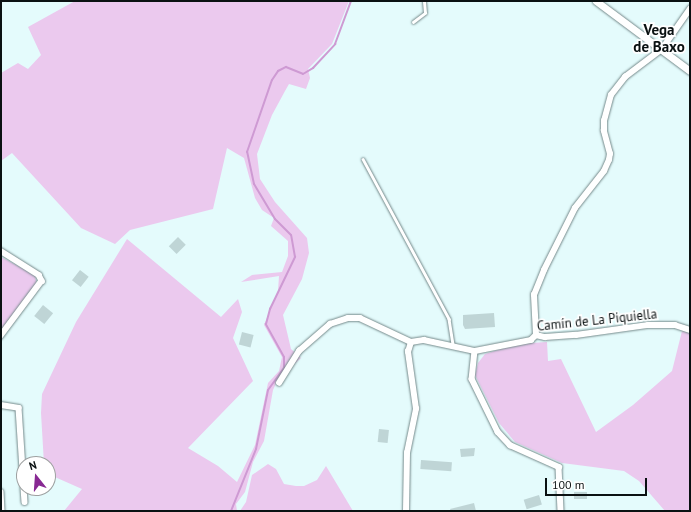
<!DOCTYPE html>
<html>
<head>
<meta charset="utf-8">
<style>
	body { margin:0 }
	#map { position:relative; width:691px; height:512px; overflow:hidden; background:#e4fbfc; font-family:"PT Sans",sans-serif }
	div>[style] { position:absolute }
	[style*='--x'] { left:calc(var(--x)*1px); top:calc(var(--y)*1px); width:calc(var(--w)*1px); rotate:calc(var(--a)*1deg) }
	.green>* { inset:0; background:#ebc9ee }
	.stream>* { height:2px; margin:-1px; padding:0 1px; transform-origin:1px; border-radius:1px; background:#ce9ad3 }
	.building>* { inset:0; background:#bfd5d6; transform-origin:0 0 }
	.roads { filter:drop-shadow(0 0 1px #758a8b) drop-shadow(0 0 1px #758a8b) }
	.service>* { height:2.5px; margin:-1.25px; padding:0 1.25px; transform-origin:1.25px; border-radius:1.25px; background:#fff }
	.minor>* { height:5.5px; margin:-2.75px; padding:0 2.75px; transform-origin:2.75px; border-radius:2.75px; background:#fff }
	.tertiary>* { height:7px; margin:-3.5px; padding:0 3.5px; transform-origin:3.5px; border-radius:3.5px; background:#fff }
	span { translate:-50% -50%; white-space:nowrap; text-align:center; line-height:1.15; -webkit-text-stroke:3.5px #fff; paint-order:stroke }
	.street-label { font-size:13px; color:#0a1112 }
	.quarter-label { font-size:15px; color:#0a1112; font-weight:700 }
	.frame { position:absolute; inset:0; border:2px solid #0a1112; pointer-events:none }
	.north { position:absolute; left:16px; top:456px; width:40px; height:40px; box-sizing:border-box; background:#fff; border:1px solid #9da0a0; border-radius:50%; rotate:343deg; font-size:11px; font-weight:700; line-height:16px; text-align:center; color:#0a1112 }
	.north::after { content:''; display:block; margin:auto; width:14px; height:18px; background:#882993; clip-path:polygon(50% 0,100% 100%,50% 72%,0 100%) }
	.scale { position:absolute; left:545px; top:478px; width:102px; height:18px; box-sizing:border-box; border:2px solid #0a1112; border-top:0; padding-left:5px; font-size:12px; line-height:14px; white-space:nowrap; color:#0a1112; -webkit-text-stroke:3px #fff; paint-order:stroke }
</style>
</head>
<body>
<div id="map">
	<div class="green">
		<i style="clip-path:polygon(75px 1px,349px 1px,332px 44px,308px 69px,310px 78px,306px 89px,289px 84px,285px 91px,272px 115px,257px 154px,260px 179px,275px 202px,307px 238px,309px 253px,302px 279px,283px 315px,291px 349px,301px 358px,278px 379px,273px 390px,264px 441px,253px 462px,245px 492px,236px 504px,237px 511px,64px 511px,82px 489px,48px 474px,48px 464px,44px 464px,41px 413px,42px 394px,76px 322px,127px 239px,221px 317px,238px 299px,242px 312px,233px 338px,253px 381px,188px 448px,218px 466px,237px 482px,255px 445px,268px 383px,279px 371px,282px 357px,264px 325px,278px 291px,279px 276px,241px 282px,252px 275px,282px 272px,288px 256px,288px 241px,271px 226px,274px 218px,262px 210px,255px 198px,244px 158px,227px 148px,213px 209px,130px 230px,115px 244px,81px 228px,12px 153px,1px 161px,1px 73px,18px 63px,28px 69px,41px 55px,28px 27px)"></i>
		<i style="clip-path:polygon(1px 257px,35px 275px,37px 287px,1px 331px)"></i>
		<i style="clip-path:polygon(682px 331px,690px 333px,690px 511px,665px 511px,639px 481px,624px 471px,562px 463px,515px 442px,499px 423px,475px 375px,478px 363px,485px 354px,516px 344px,547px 342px,548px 361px,561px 359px,596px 432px,633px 405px,672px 371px)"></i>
		<i style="clip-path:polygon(268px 464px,276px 469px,284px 484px,296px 486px,304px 486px,317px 480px,326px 466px,353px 511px,240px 511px,246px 502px,252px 475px)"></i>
	</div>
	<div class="stream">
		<i style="--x:231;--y:511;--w:67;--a:-68"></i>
		<i style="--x:256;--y:449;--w:60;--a:-78.5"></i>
		<i style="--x:268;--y:390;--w:27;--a:-54"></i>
		<i style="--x:284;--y:368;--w:11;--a:-90"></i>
		<i style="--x:284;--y:357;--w:38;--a:-119"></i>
		<i style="--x:266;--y:324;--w:16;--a:-75"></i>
		<i style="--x:270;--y:309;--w:58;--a:-64.3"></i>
		<i style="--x:295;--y:257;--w:22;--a:-100"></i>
		<i style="--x:291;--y:235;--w:23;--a:-135"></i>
		<i style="--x:275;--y:219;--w:41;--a:-121"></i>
		<i style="--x:254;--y:184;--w:33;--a:-102"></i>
		<i style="--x:247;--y:152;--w:76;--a:-70.9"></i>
		<i style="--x:272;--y:80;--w:11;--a:-56"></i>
		<i style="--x:278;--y:71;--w:9;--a:-27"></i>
		<i style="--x:286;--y:67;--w:18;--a:22"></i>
		<i style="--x:303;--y:74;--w:12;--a:-31"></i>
		<i style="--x:313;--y:68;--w:33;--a:-47"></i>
		<i style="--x:335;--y:44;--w:46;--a:-69.6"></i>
	</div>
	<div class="building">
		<i style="left:178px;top:237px;width:11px;height:13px;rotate:45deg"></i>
		<i style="left:80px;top:270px;width:11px;height:13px;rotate:38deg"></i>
		<i style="left:43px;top:305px;width:13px;height:14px;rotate:39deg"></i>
		<i style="clip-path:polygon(494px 313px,495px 327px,465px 329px,463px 325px,463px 315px)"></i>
		<i style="left:242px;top:332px;width:12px;height:13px;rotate:14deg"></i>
		<i style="left:379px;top:429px;width:10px;height:13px;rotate:6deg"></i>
		<i style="clip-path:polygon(475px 448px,474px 456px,461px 457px,460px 449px)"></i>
		<i style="left:421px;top:460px;width:31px;height:9px;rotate:4deg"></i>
		<i style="left:574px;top:492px;width:13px;height:7px"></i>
		<i style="left:539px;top:495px;width:10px;height:16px;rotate:73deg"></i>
		<i style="clip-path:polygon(474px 503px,476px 511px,451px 511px,450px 509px)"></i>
	</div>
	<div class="roads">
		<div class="service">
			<i style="--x:413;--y:22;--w:15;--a:-37"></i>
			<i style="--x:425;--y:13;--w:12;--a:-95"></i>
			<i style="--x:363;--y:159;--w:182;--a:61.7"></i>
			<i style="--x:449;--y:319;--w:26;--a:81"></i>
		</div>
		<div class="minor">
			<i style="--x:1;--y:251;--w:45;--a:32.3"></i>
			<i style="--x:39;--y:275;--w:7;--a:63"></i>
			<i style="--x:42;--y:281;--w:69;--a:126.7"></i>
			<i style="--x:536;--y:335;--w:40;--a:-92.9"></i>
			<i style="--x:534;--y:295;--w:27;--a:-68"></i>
			<i style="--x:544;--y:270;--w:69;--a:-63.4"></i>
			<i style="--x:575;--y:208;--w:47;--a:-51.9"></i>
			<i style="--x:604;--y:171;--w:12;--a:-66"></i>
			<i style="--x:609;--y:160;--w:6;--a:-81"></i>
			<i style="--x:610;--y:154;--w:24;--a:-105"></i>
			<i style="--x:604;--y:131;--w:10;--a:-90"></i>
			<i style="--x:604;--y:121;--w:27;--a:-75"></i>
			<i style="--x:611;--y:95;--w:23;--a:-52"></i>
			<i style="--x:625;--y:77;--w:46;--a:-37.1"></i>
			<i style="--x:662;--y:49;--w:49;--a:-55"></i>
			<i style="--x:475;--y:351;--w:28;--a:96"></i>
			<i style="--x:472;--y:379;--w:59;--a:63.9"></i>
			<i style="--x:498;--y:432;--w:18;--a:47"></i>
			<i style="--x:510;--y:445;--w:54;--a:24.2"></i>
			<i style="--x:559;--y:467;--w:44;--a:87.4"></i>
			<i style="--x:279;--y:383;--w:38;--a:-58"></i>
			<i style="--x:299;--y:351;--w:41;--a:-41.1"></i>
			<i style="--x:330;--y:324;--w:19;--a:-18"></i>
			<i style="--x:348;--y:318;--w:12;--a:0"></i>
			<i style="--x:360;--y:318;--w:56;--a:25.2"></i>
			<i style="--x:411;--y:342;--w:13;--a:-9"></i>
			<i style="--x:424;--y:340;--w:52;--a:12.2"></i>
			<i style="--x:475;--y:351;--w:57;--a:-11.1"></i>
			<i style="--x:531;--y:340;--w:7;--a:-45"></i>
			<i style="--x:536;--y:335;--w:9;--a:13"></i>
			<i style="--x:545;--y:337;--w:31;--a:-4"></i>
			<i style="--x:576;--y:335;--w:73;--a:-7.9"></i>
			<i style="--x:648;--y:325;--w:27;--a:0"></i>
			<i style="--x:675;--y:325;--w:16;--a:18"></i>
			<i style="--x:1;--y:405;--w:18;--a:9"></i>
			<i style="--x:19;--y:408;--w:78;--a:86.3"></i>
			<i style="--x:24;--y:488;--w:14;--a:86"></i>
			<i style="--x:1;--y:492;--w:19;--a:87"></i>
			<i style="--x:406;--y:511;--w:58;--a:-89"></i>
			<i style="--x:407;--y:453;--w:45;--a:-78.4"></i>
			<i style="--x:416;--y:409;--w:58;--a:-98"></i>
			<i style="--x:408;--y:352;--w:10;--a:-73"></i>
		</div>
		<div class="tertiary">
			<i style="--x:596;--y:1;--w:117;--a:36.7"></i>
		</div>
	</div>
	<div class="street-label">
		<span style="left:597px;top:321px;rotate:-6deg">Camín de La Piquiella</span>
	</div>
	<div class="quarter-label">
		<span style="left:659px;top:38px">Vega<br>de Baxo</span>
	</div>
	<div class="frame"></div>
	<div class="north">N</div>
	<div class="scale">100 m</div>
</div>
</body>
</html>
